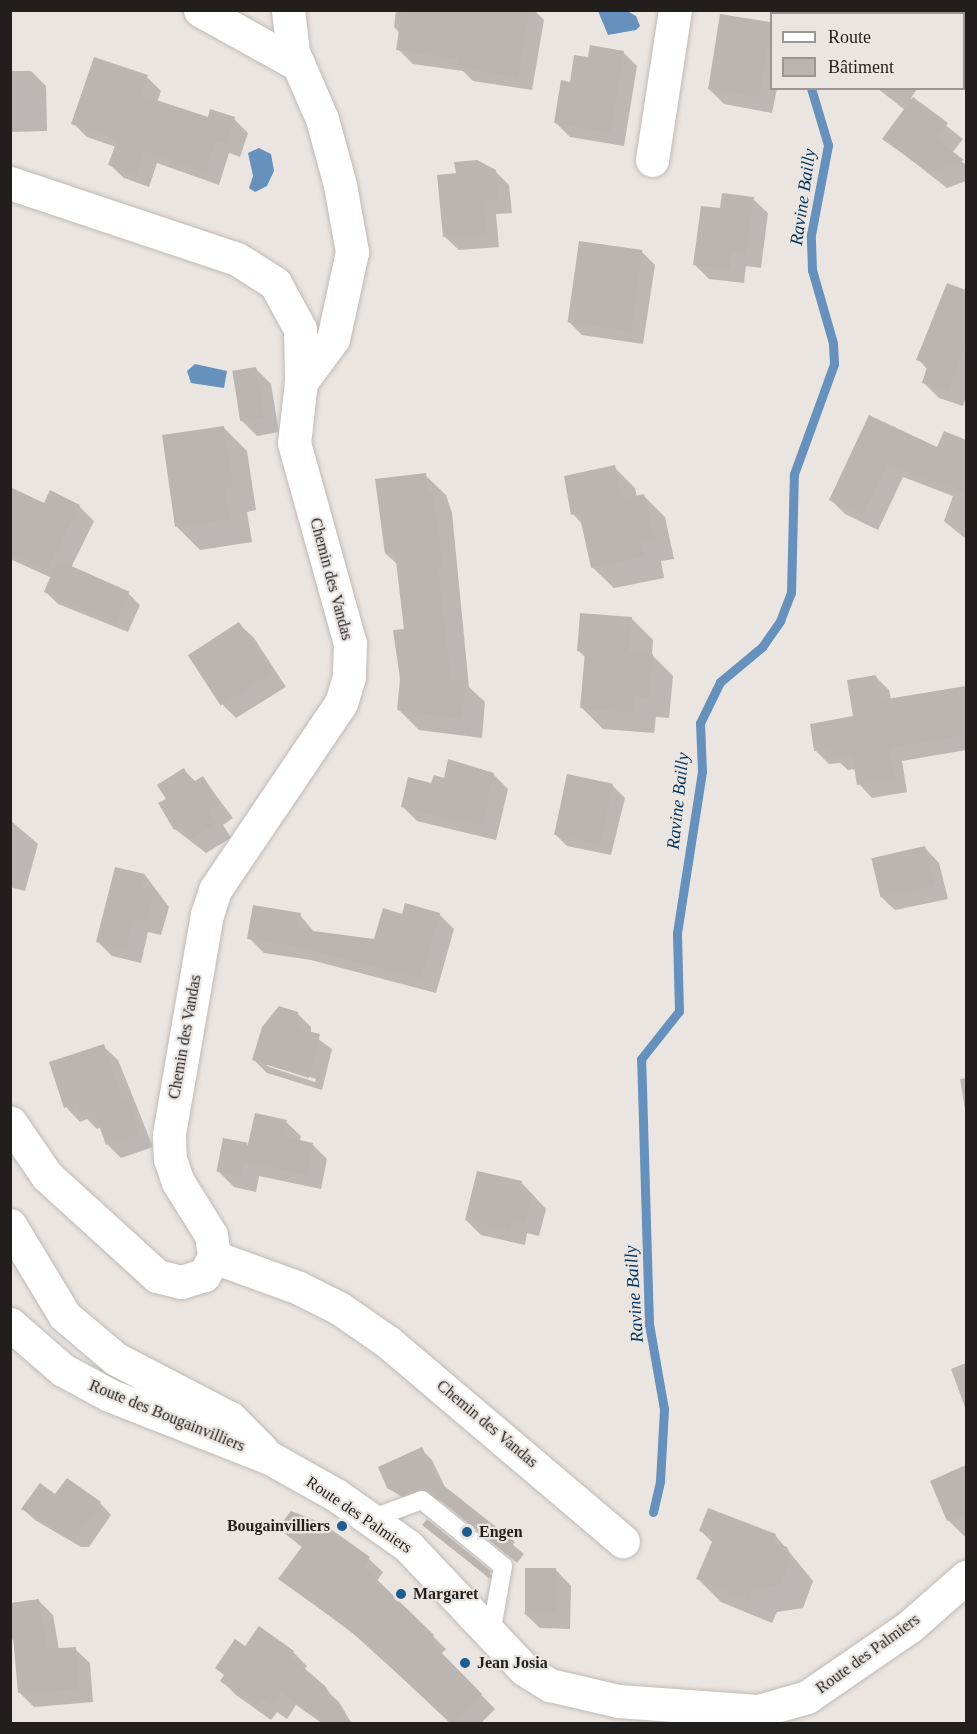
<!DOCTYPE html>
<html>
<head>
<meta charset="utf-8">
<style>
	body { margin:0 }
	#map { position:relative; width:977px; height:1734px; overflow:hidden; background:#ebe5e1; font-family:"Times New Roman",serif }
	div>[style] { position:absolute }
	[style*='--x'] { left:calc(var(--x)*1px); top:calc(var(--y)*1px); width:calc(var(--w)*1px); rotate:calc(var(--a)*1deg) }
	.water>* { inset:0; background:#6591bc }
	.shadow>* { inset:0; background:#0003; transform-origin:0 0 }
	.stream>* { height:9px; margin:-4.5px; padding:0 4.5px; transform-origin:4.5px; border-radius:4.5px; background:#6591bc }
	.building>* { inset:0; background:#bbb5b1; transform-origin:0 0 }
	.roads { filter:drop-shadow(0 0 2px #c0bab6) drop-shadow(0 0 2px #c0bab6) }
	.lane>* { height:18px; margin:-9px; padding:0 9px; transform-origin:9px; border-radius:9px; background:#fff }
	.street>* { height:33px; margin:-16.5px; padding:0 16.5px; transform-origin:16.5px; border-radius:16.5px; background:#fff }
	.secondary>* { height:33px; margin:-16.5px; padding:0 16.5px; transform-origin:16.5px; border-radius:16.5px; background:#fff }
	.dots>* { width:16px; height:16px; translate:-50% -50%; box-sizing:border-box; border:3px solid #ebe5e1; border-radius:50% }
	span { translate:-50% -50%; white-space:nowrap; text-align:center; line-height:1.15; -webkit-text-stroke:4.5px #ebe5e1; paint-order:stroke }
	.street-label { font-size:16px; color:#211e1d }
	.poi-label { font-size:16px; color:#211e1d; font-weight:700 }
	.right { translate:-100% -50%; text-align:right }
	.left { translate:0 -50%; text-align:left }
	.water-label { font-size:18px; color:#023660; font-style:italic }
	.frame { position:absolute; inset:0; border:12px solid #211e1d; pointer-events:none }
	.legend { position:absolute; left:770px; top:12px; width:195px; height:78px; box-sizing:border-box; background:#ebe5e1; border:2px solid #9a9593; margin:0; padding:8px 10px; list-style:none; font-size:18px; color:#211e1d }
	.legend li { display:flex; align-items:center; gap:12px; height:30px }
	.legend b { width:30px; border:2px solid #9a9593 }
</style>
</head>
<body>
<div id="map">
	<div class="water">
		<i style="clip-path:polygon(598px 11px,627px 11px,636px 16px,640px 26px,636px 30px,608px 35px)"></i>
		<i style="clip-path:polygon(259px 148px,271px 154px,274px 171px,267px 186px,255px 192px,249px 188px,253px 176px,248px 153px)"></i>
		<i style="clip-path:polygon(195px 364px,227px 371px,224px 388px,191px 383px,187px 371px)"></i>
	</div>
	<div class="shadow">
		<i style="clip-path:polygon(396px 10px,534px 10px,544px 20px,532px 90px,473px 81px,463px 71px,413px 64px,398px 49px,400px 33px,394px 27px)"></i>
		<i style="left:896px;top:10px;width:63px;height:4px"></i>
		<i style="clip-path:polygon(770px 24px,772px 88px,777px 88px,772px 113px,724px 104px,708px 88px)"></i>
		<i style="clip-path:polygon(623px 52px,637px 66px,624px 146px,570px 137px,556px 123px,571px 84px,589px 59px)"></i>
		<i style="clip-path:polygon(10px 71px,31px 71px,46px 86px,47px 131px,10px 132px)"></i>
		<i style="clip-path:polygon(147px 77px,161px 91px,157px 102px,209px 119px,234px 119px,248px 133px,240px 157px,229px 153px,219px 185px,157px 163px,149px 187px,124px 178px,110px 165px,116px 147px,87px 137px,73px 123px)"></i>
		<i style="clip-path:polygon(877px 88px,918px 88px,911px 98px,963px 139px,952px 153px,966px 165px,966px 181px,947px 188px,884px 139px,905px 110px)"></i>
		<i style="clip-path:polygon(495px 171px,509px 185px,512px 213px,496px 214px,499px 247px,459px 250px,445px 237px)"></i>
		<i style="clip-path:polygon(753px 199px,768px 213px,761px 268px,746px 266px,744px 283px,709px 279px,695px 265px,722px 210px)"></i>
		<i style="clip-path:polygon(641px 251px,655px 265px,643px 344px,582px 335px,568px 321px)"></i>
		<i style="clip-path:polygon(948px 285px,966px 291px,966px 396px,963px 406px,939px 398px,924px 383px,928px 370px,918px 359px)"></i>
		<i style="clip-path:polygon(256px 369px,271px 384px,279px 432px,257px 436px,241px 420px)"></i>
		<i style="clip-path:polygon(870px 417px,938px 449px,945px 433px,966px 442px,966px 539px,944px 521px,953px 496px,903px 477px,878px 530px,845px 514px,830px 499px)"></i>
		<i style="clip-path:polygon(224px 428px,247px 451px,256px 510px,247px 512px,252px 542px,200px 550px,177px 527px)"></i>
		<i style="clip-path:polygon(614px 467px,635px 488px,637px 497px,644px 496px,665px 517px,674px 559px,661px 561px,664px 578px,614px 588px,592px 567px,583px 525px,573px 514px)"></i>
		<i style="clip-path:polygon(425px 475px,446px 495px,452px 513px,469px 687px,485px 702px,482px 738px,419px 730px,399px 710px,405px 630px,398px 565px,386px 554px)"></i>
		<i style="clip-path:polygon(10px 489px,45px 505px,79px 506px,94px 521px,71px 568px,128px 593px,140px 605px,128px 632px,58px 604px,46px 592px,52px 578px,10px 559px)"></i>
		<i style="clip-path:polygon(632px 619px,653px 640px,652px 655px,673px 676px,669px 718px,656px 717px,654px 733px,603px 729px,581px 707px,586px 658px,579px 651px)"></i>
		<i style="clip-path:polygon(239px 624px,254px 638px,286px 687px,236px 718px,222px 704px)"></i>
		<i style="clip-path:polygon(875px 676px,889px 690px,891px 700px,966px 688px,966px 750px,902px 761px,907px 792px,872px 798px,859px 784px,856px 769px,848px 770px,840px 763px,829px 764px,815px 750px,855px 718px)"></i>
		<i style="clip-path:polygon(184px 770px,196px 782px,203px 778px,233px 818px,223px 825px,231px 838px,206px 853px,176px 830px,160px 804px,168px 800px)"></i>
		<i style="clip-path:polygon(493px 774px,508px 789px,496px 840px,417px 821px,403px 807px,445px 780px)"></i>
		<i style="clip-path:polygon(612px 785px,625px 798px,611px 855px,567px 846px,554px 833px)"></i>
		<i style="clip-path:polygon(10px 820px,38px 844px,25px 891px,10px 887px)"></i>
		<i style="clip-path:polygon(925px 848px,939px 863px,948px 899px,895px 910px,880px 896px)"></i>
		<i style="clip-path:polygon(145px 875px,169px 907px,161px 935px,148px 932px,141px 963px,112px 956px,97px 941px)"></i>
		<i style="clip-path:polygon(439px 914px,454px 929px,436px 993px,311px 960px,264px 953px,249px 938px,300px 915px,315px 933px,375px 941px,403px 916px)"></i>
		<i style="clip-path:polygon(evenodd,297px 1013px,311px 1027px,311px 1034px,332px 1049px,322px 1090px,267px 1073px,253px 1059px,297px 1013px,267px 1063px,316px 1079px,315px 1082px,267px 1066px,267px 1063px)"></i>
		<i style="clip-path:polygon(103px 1046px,118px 1060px,153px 1147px,121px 1158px,107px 1144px,101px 1127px,97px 1129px,87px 1119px,80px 1122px,66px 1107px)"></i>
		<i style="clip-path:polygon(966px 1078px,966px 1115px,960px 1079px)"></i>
		<i style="clip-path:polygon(286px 1122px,301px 1136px,299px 1142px,313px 1145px,327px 1159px,321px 1189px,259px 1176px,256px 1192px,234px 1187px,218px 1171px,247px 1145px)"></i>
		<i style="clip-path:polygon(521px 1182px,546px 1209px,539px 1236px,527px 1233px,525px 1245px,481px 1235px,466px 1220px)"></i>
		<i style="clip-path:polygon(966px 1363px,966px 1410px,951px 1369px)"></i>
		<i style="clip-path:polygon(421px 1449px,432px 1460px,446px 1489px,524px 1554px,517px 1563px,441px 1501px,430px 1499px,413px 1506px,389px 1487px)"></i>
		<i style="clip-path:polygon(966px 1467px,966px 1535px,964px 1536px,948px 1520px)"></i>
		<i style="clip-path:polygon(56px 1496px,100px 1503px,111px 1515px,89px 1547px,81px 1547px,35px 1520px,23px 1509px)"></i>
		<i style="clip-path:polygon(424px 1525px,489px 1573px,495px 1579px,490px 1579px)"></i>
		<i style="clip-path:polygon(279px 1529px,369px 1559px,383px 1572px,377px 1581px,446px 1649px,441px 1654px,495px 1709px,480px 1724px,451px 1724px,363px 1641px,280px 1579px,303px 1548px)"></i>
		<i style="clip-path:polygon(700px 1530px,775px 1535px,813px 1581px,803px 1608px,777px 1612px,772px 1623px,721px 1602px,698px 1579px,713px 1543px)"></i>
		<i style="clip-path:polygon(556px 1570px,571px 1586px,570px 1629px,540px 1628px,524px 1613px)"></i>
		<i style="clip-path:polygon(39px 1601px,53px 1615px,59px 1650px,75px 1649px,90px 1663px,93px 1702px,34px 1707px,20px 1693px,16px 1643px,10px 1637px,10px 1605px)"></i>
		<i style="clip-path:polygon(245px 1648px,293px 1652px,307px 1666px,304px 1670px,339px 1702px,352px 1724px,323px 1724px,296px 1705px,287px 1719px,277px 1712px,271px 1720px,236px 1695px,222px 1681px)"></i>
	</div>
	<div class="stream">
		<i style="--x:810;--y:14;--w:4;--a:-76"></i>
		<i style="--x:653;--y:1512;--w:32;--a:-77"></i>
		<i style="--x:660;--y:1481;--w:72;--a:-86.8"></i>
		<i style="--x:664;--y:1409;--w:86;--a:-100"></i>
		<i style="--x:649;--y:1324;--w:265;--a:-91.7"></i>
		<i style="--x:641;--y:1059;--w:61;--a:-51.6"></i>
		<i style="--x:679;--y:1011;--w:78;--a:-91.5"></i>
		<i style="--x:677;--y:933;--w:163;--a:-81.2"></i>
		<i style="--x:702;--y:772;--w:49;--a:-92.3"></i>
		<i style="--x:700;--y:723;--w:46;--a:-64"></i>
		<i style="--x:720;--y:682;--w:55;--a:-39.8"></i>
		<i style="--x:762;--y:647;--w:32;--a:-55"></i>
		<i style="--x:780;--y:621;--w:30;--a:-69"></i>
		<i style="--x:791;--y:593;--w:119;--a:-88.6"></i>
		<i style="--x:794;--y:474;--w:117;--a:-70"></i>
		<i style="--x:834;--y:364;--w:21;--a:-93"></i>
		<i style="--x:833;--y:343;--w:76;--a:-106"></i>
		<i style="--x:812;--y:270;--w:35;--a:-92"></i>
		<i style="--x:811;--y:235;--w:92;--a:-79.3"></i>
		<i style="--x:828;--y:145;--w:59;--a:-106.6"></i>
	</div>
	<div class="building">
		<i style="clip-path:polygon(402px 10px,529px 10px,518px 77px,457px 67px,458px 59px,396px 50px)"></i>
		<i style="left:720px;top:14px;width:52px;height:76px;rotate:9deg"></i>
		<i style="clip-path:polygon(590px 45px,624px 51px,610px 133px,554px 123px,561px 80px,570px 82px,574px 55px,588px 57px)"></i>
		<i style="clip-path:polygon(94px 57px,148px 75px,141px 95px,208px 117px,210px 109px,235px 117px,227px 144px,215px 141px,206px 172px,144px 150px,136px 175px,108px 165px,117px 140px,71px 124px)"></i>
		<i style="clip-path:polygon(913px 97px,948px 123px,936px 139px,964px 160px,930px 173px,882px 139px)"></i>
		<i style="clip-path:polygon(477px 160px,496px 170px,499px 200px,483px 200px,486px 234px,443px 237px,437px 175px,456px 173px,454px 162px)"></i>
		<i style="clip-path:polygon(722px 193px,754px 197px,746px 254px,732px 252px,730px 269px,693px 265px,701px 206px,720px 208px)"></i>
		<i style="left:579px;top:241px;width:64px;height:82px;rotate:8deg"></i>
		<i style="clip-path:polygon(947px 283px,966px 290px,966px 342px,948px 392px,922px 383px,928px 364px,916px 360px)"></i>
		<i style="left:256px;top:367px;width:51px;height:24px;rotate:81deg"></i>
		<i style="clip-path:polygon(869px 415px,937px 447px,944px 431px,966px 440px,966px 493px,888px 464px,863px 516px,829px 500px)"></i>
		<i style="clip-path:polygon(224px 426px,233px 488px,225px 489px,230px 519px,175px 527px,162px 435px)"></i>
		<i style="clip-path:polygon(615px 465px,622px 499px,644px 494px,654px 538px,640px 540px,644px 556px,591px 568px,579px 513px,571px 515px,564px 476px)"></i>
		<i style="clip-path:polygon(426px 473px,428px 492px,433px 491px,443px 570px,438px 570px,451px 679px,465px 681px,462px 719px,397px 710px,400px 679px,393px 630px,404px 629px,395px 553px,385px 554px,375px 479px)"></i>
		<i style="clip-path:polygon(10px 487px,44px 503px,50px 490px,80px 505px,48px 570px,10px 552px)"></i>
		<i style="left:58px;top:560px;width:78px;height:35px;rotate:24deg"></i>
		<i style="clip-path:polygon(580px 613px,632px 617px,629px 651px,653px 654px,649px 698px,635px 696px,633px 713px,580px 708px,585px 652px,577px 651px)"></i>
		<i style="left:239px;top:622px;width:60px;height:61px;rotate:57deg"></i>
		<i style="clip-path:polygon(876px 675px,881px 700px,966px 686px,966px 735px,889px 748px,894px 778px,857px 785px,852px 754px,832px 757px,831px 749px,814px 751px,810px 724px,853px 716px,847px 680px)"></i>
		<i style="clip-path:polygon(448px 759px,494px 773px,482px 826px,401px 807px,408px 777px,431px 783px,434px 775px,444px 778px)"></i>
		<i style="clip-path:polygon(184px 768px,192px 783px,203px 776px,220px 803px,209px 810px,217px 823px,190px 839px,182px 826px,174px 830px,158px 803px,166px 799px,157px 785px)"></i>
		<i style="left:567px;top:774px;width:47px;height:62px;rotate:12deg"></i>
		<i style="left:925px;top:846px;width:40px;height:55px;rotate:77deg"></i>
		<i style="clip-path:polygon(115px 867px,145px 874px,142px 887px,155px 891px,147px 922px,134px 918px,126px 949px,96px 942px)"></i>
		<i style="clip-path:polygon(405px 903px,440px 913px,421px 979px,295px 946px,247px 939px,253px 905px,301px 913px,298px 929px,374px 939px,383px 908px,402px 914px)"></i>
		<i style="clip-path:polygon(279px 1006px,298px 1012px,299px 1029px,320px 1034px,309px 1078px,252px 1060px,262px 1027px)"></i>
		<i style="clip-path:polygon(104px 1044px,122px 1099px,127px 1097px,139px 1133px,106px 1145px,94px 1111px,81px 1115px,78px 1103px,64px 1108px,49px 1062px)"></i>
		<i style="clip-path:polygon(255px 1113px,287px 1120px,283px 1136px,313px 1143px,307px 1175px,244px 1162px)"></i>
		<i style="left:223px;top:1138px;width:25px;height:34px;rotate:11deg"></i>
		<i style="clip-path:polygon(477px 1171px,522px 1181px,520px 1190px,532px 1193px,525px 1222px,513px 1219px,510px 1231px,465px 1220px)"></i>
		<i style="clip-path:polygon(422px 1447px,438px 1481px,515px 1542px,506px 1554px,429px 1491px,419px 1489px,401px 1496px,387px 1488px,378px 1467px)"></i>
		<i style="clip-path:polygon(966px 1465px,966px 1512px,947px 1521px,930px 1481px)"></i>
		<i style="clip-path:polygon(67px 1478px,101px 1502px,74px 1540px,21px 1509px,40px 1483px,55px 1494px)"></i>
		<i style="clip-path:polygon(708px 1508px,776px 1534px,773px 1542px,787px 1547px,791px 1557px,780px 1585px,754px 1589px,749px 1601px,696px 1579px,714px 1537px,699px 1531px)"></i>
		<i style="clip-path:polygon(291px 1511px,322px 1523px,370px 1557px,364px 1567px,434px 1635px,429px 1640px,482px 1694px,453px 1724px,347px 1628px,278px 1579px,304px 1544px,277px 1529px)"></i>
		<i style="clip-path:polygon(427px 1519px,491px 1571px,488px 1577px,422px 1525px)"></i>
		<i style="left:525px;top:1568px;width:31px;height:45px"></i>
		<i style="clip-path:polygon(39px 1599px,47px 1649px,76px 1647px,79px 1689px,18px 1693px,10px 1603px)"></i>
		<i style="clip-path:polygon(259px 1626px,294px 1651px,290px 1656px,325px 1686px,350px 1724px,327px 1724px,281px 1692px,272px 1706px,262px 1699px,256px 1707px,220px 1681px,224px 1675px,215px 1668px,235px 1639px,245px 1646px)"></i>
	</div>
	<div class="roads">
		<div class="lane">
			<i style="--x:371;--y:1519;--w:54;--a:-20.4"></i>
			<i style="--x:422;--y:1500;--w:104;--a:39.2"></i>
			<i style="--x:503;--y:1566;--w:69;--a:100"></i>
		</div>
		<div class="street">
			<i style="--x:200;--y:10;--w:113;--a:29.1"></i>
			<i style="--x:288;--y:10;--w:42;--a:83.2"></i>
			<i style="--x:293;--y:52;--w:73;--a:66.6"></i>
			<i style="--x:322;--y:119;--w:68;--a:74.7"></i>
			<i style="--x:340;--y:185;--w:68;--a:79.8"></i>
			<i style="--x:352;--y:252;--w:89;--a:102.3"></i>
			<i style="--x:333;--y:339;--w:54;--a:126.7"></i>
			<i style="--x:652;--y:160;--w:152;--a:-81.3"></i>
			<i style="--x:10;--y:183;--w:239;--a:18.5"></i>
			<i style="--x:237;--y:259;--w:45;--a:32.3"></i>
			<i style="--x:275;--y:283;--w:52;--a:61.5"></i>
			<i style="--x:300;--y:329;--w:53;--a:88.9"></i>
			<i style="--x:301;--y:382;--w:61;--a:96.5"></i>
			<i style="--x:294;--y:443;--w:208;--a:74.4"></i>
			<i style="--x:350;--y:643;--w:34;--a:92"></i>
			<i style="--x:349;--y:677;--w:27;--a:107"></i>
			<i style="--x:341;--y:703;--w:225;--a:124"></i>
			<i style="--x:215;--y:890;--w:25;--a:108"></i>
			<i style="--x:207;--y:914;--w:224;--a:99.8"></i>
			<i style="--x:169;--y:1135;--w:24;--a:88"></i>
			<i style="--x:170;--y:1159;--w:24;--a:71"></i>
			<i style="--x:178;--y:1182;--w:62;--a:58.1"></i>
			<i style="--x:211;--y:1235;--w:22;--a:82"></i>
			<i style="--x:214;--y:1257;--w:21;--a:119"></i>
			<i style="--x:204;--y:1275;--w:24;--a:163"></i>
			<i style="--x:181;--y:1282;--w:25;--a:-166"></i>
			<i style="--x:157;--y:1276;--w:149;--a:-137.7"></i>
			<i style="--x:47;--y:1176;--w:65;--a:-124.4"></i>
			<i style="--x:214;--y:1257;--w:90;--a:20"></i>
			<i style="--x:299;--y:1288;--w:45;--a:26.6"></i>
			<i style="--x:339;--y:1308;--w:60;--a:34.8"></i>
			<i style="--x:388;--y:1342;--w:308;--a:40.3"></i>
		</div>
		<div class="secondary">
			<i style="--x:10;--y:1225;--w:106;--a:58.9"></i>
			<i style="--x:65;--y:1316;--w:67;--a:40.1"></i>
			<i style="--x:116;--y:1359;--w:128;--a:27.4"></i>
			<i style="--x:230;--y:1418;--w:45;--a:45"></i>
			<i style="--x:10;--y:1324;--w:70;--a:41"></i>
			<i style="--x:63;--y:1370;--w:52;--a:28.5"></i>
			<i style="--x:109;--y:1395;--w:173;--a:21.4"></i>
			<i style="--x:270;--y:1458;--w:76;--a:29.3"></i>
			<i style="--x:336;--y:1495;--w:88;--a:35.3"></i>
			<i style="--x:408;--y:1546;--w:169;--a:46.7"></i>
			<i style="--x:524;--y:1669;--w:31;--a:32"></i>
			<i style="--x:550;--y:1685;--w:70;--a:13.2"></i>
			<i style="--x:618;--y:1701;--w:140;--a:4.1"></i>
			<i style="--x:758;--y:1711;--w:51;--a:-15.9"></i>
			<i style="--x:807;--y:1697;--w:124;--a:-34.5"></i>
			<i style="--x:909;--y:1627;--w:76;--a:-41.3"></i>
		</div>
	</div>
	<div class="dots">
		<i style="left:342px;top:1526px;background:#1d5c92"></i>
		<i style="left:467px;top:1532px;background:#1d5c92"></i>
		<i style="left:401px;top:1594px;background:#1d5c92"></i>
		<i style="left:465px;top:1663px;background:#1d5c92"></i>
	</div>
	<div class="street-label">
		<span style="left:331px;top:579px;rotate:75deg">Chemin des Vandas</span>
		<span style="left:185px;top:1037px;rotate:-80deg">Chemin des Vandas</span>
		<span style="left:167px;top:1416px;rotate:22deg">Route des Bougainvilliers</span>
		<span style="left:487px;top:1424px;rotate:40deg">Chemin des Vandas</span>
		<span style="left:359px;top:1515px;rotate:34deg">Route des Palmiers</span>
		<span style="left:868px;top:1654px;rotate:-36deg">Route des Palmiers</span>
	</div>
	<div class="poi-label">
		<span class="right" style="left:330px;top:1526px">Bougainvilliers</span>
		<span class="left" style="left:479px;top:1532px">Engen</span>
		<span class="left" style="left:413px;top:1594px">Margaret</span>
		<span class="left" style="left:477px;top:1663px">Jean Josia</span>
	</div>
	<div class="water-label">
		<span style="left:803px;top:197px;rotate:-82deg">Ravine Bailly</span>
		<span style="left:678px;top:801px;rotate:-84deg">Ravine Bailly</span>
		<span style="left:634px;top:1294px;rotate:-94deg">Ravine Bailly</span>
	</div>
	<div class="frame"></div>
	<ul class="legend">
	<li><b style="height:8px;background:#fff"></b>Route</li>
	<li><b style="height:16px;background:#bbb5b1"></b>Bâtiment</li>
	</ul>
</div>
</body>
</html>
